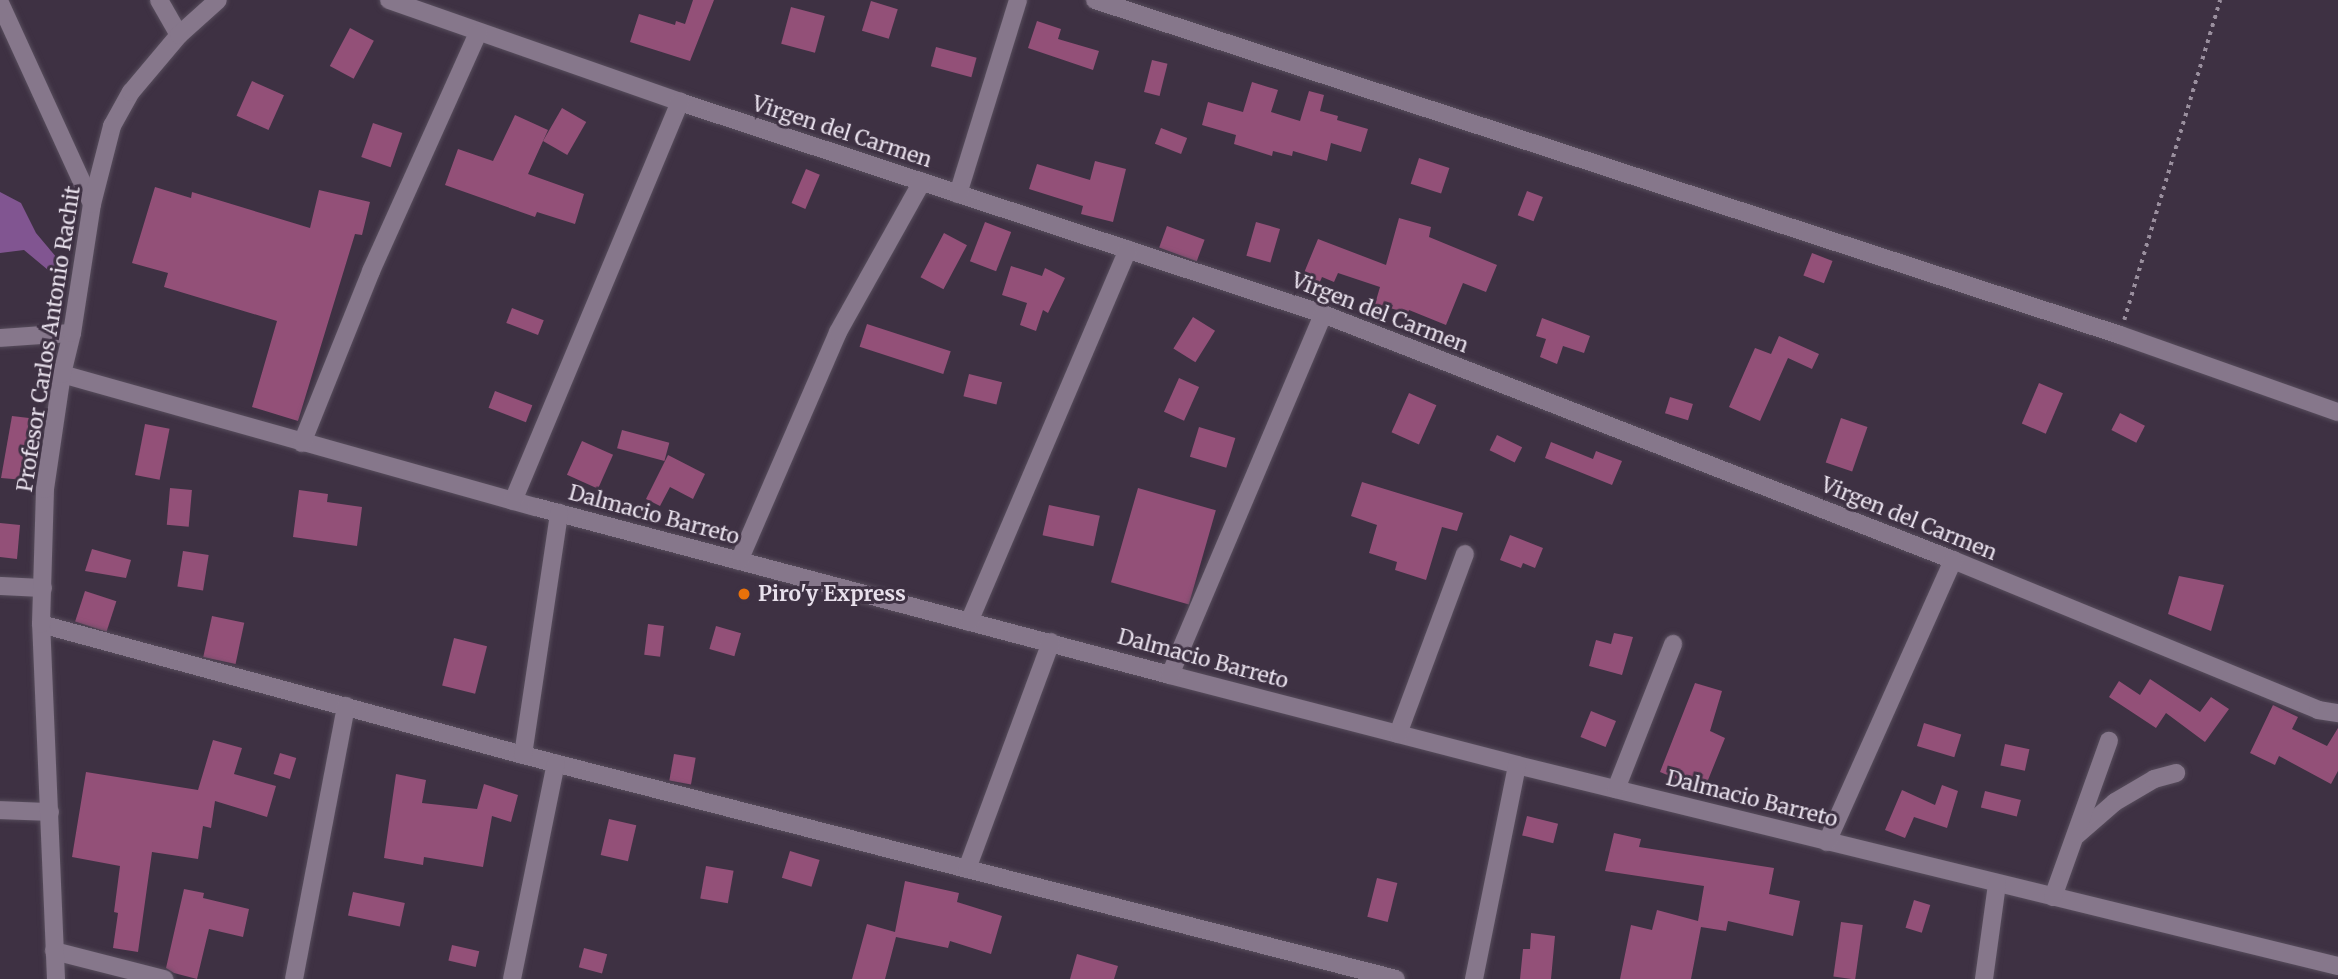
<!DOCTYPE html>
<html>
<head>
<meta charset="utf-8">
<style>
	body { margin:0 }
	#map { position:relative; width:2338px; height:979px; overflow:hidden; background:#3e3143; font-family:Merriweather,serif }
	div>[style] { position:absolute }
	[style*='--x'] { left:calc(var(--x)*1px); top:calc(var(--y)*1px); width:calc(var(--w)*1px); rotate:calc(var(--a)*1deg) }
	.forest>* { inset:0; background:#815591 }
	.building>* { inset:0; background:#935078; transform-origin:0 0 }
	.path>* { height:3.5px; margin-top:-1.75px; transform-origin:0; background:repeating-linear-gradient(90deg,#9a8f9e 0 3.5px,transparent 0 8.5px) }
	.roads { filter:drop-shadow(0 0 2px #574d5c) drop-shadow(0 0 2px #574d5c) }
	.street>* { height:18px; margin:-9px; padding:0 9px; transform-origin:9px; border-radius:9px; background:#86778b }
	.secondary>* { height:18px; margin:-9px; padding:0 9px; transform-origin:9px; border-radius:9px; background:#86778b }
	.dots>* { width:19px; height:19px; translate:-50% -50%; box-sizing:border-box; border:4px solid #3e3143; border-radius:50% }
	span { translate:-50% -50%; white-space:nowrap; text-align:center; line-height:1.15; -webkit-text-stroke:6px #3e3143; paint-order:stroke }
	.street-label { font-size:21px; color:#e8e0ec }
	.poi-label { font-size:21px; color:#e8e0ec; font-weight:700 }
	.left { translate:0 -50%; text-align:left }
</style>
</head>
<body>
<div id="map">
	<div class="forest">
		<i style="clip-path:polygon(0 192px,21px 203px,36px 233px,57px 258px,63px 275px,48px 270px,24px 250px,0 253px)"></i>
	</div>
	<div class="building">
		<i style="clip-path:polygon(693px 0,714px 0,690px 61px,630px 42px,639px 14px,675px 25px,676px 21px,685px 24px)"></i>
		<i style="left:871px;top:1px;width:28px;height:31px;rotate:17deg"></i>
		<i style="left:791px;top:7px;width:35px;height:38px;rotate:15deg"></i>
		<i style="clip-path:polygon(1037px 21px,1061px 29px,1058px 39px,1099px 51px,1093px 70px,1028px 48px)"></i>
		<i style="left:350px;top:28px;width:27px;height:43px;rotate:28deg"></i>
		<i style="left:936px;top:47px;width:42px;height:20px;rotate:15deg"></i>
		<i style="left:1152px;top:60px;width:16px;height:33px;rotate:14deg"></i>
		<i style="left:252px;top:81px;width:35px;height:38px;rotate:24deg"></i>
		<i style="clip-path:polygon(1252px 82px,1278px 90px,1271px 112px,1300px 121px,1309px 91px,1324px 95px,1320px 111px,1338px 116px,1337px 120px,1368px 129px,1361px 152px,1331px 143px,1327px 161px,1293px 151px,1292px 156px,1273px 151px,1272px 156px,1234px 144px,1236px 135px,1202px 125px,1208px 102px,1243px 112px)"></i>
		<i style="left:562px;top:108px;width:28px;height:38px;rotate:30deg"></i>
		<i style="clip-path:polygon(515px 115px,548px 130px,528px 174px,584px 194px,575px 224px,537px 212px,535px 217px,445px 185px,458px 149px,493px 161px)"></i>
		<i style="left:373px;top:123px;width:31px;height:36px;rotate:19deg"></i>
		<i style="left:1161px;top:128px;width:28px;height:17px;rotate:21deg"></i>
		<i style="left:1419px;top:158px;width:32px;height:27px;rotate:18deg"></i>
		<i style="clip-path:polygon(1095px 161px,1126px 169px,1113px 222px,1081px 214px,1083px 206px,1029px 189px,1037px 164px,1090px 180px)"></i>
		<i style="left:806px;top:169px;width:15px;height:37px;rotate:23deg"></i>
		<i style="clip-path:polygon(155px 187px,191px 198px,192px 192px,310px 228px,319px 190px,370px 202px,362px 235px,355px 234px,298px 421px,252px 407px,277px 321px,164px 287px,168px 273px,132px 263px)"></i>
		<i style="left:1527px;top:191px;width:17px;height:26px;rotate:21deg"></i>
		<i style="clip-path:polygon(1399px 218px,1431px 227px,1429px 237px,1497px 265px,1486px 292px,1463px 283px,1446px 325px,1409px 310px,1408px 313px,1375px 304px,1380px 287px,1338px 273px,1334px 282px,1322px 277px,1316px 291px,1299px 285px,1318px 239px,1386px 265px)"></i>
		<i style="left:985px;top:222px;width:28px;height:42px;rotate:21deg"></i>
		<i style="left:1256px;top:222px;width:25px;height:35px;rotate:16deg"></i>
		<i style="left:1167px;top:226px;width:40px;height:23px;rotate:20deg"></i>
		<i style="left:944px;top:233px;width:26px;height:50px;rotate:28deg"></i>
		<i style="left:1812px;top:253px;width:22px;height:24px;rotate:21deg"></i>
		<i style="clip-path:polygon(1011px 266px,1042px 276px,1045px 268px,1065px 278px,1048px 313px,1043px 310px,1036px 331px,1020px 325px,1027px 303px,1002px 295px)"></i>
		<i style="left:512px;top:308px;width:34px;height:16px;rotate:21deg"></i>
		<i style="left:1193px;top:317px;width:26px;height:37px;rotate:32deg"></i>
		<i style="clip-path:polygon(1542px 318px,1590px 336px,1584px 353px,1563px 346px,1557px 364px,1540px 357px,1546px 339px,1536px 336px)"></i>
		<i style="left:867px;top:324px;width:88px;height:24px;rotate:18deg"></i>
		<i style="clip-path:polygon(1779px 336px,1819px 354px,1812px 369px,1788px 358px,1760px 421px,1729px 407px,1755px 348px,1771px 354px)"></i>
		<i style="left:969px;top:374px;width:34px;height:23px;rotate:14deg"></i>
		<i style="left:1179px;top:378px;width:22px;height:37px;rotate:24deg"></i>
		<i style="left:2039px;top:383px;width:26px;height:44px;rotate:23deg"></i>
		<i style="left:495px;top:391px;width:40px;height:18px;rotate:21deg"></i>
		<i style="left:1409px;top:393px;width:30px;height:43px;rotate:24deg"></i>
		<i style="left:1670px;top:397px;width:24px;height:17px;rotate:17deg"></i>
		<i style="left:2120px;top:413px;width:28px;height:19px;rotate:27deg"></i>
		<i style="clip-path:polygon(12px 416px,29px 418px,25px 480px,1px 478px)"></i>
		<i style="left:1841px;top:418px;width:28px;height:47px;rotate:19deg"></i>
		<i style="left:145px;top:424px;width:25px;height:52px;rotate:11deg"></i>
		<i style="left:1199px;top:427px;width:38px;height:31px;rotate:17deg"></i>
		<i style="left:622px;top:430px;width:49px;height:19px;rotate:15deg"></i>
		<i style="left:1497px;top:435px;width:28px;height:17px;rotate:26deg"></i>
		<i style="left:582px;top:441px;width:34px;height:37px;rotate:24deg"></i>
		<i style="clip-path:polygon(1551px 442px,1593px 459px,1596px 451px,1622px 461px,1612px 485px,1545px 458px)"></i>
		<i style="clip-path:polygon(668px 455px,705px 474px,693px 499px,670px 487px,660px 506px,646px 499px)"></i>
		<i style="clip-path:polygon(1362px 482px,1463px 513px,1457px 531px,1442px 527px,1426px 580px,1395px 570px,1397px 562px,1369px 553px,1377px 525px,1351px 516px)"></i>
		<i style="left:170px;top:488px;width:22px;height:37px;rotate:5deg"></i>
		<i style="left:1138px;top:488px;width:81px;height:98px;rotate:16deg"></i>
		<i style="clip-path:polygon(299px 490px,328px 494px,327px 502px,362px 507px,357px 546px,293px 537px)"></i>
		<i style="left:1049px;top:505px;width:52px;height:31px;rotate:12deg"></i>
		<i style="clip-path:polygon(0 523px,20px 525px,17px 559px,0 557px)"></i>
		<i style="clip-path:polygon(1510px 535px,1543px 548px,1535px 568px,1523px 563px,1521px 568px,1500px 560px)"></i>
		<i style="clip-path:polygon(92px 549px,131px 560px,126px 578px,85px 571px)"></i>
		<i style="left:183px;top:551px;width:26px;height:36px;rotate:9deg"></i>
		<i style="clip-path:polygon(2179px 576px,2224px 585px,2211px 631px,2168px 614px)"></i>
		<i style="left:85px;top:591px;width:33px;height:32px;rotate:18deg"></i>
		<i style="left:212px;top:616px;width:33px;height:42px;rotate:12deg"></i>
		<i style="left:648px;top:624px;width:16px;height:31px;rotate:7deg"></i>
		<i style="left:716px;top:626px;width:26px;height:24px;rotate:16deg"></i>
		<i style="clip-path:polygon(1614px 633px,1633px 637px,1622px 675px,1589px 666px,1596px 640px,1611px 644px)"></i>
		<i style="left:454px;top:638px;width:34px;height:49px;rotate:14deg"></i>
		<i style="clip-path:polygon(2150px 679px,2200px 712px,2211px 697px,2229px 709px,2205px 742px,2166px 713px,2156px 728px,2109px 697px,2119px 681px,2140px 695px)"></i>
		<i style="clip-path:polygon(1695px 683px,1722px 691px,1710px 731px,1725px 738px,1704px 790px,1660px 772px)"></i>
		<i style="clip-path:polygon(2273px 705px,2298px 717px,2292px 729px,2327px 746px,2338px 728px,2338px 771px,2331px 784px,2279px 756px,2275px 765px,2250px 753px)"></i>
		<i style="left:1591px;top:711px;width:27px;height:28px;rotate:22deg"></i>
		<i style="left:1924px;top:723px;width:39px;height:24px;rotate:17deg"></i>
		<i style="clip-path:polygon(213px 740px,242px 748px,234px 774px,276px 786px,267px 817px,215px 801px,211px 828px,203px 826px,198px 859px,152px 852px,138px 952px,113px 948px,118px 913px,114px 912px,120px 866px,72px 857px,86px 772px,198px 790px)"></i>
		<i style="left:2005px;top:744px;width:25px;height:22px;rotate:12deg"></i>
		<i style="left:280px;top:753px;width:17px;height:22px;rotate:17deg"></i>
		<i style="left:674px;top:754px;width:22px;height:27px;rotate:10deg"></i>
		<i style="clip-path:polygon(396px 774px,426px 780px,422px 803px,477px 809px,484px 784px,518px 795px,511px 822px,492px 816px,483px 867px,424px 857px,423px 865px,384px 858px)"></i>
		<i style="clip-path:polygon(1942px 785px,1958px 791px,1947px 828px,1914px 817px,1905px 838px,1885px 830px,1902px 790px,1935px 805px)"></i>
		<i style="left:1985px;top:791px;width:37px;height:17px;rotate:14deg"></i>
		<i style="left:1527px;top:816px;width:32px;height:20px;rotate:14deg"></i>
		<i style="left:609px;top:819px;width:28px;height:37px;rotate:13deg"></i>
		<i style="clip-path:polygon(1614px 833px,1641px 839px,1639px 847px,1774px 868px,1769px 894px,1800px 901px,1793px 936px,1728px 921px,1726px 931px,1701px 927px,1691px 979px,1620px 979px,1631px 925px,1652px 930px,1657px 910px,1698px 921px,1704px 886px,1605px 871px)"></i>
		<i style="left:790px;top:851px;width:31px;height:28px;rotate:17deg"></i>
		<i style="left:706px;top:866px;width:28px;height:33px;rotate:10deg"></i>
		<i style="left:1377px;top:878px;width:21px;height:40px;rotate:14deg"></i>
		<i style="clip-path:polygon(905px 881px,959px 893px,957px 902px,1002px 916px,991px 954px,950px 941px,948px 948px,896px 937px,885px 979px,852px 979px,867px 924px,895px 932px)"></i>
		<i style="clip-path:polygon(184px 889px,204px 893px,203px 898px,249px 909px,243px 937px,209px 929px,197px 979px,174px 973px,166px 968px)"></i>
		<i style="left:353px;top:892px;width:53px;height:24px;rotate:12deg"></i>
		<i style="left:1914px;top:900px;width:17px;height:29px;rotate:17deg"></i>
		<i style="left:1841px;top:922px;width:22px;height:55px;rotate:8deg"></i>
		<i style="clip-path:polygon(1531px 933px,1555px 936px,1551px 979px,1520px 979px,1523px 949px,1530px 949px)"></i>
		<i style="left:452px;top:945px;width:28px;height:16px;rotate:13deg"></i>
		<i style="left:584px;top:948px;width:24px;height:20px;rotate:15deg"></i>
		<i style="clip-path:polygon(1077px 954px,1118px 966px,1114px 979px,1070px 979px)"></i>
	</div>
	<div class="path">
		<i style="--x:2124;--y:320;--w:334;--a:-73.3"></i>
	</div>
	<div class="roads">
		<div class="street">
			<i style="--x:159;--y:0;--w:40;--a:60.3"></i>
			<i style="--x:389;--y:0;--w:308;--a:19.3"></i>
			<i style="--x:680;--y:102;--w:677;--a:18.25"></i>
			<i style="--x:1323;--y:314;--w:676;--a:21.33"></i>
			<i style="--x:1953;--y:560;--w:395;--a:22.3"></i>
			<i style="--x:2318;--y:710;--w:20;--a:9"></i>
			<i style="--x:1095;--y:0;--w:1078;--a:18.1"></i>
			<i style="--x:2120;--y:335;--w:231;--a:19.5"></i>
			<i style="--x:0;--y:3;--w:221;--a:65.4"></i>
			<i style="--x:958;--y:194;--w:203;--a:-72.8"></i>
			<i style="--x:0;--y:338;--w:72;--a:-4"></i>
			<i style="--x:62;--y:374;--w:492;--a:15.7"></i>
			<i style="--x:536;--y:507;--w:656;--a:14.84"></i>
			<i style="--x:1170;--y:675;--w:358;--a:14.5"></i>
			<i style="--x:1517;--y:765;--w:845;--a:13.76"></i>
			<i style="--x:302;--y:443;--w:185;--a:-68.1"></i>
			<i style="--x:371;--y:271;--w:261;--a:-65.8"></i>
			<i style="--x:513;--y:501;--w:433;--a:-67.3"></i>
			<i style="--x:739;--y:561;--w:249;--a:-66.6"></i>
			<i style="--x:838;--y:332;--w:172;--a:-60.8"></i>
			<i style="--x:0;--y:586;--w:43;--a:2.7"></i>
			<i style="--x:969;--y:622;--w:405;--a:-66.9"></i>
			<i style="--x:41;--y:624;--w:499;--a:15.2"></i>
			<i style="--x:523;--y:755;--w:901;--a:14.39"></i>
			<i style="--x:1170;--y:675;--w:392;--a:-67"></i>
			<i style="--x:1398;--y:734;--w:192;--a:-69.6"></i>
			<i style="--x:523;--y:755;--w:245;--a:-81.5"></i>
			<i style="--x:1616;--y:789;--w:156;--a:-68.5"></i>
			<i style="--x:0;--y:810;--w:50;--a:2.3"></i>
			<i style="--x:2077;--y:835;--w:50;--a:-41"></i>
			<i style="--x:2115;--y:802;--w:45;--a:-30.5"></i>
			<i style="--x:2154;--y:779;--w:23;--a:-15"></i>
			<i style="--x:1827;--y:842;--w:309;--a:-65.9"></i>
			<i style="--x:967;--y:869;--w:242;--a:-69.7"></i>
			<i style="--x:2053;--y:897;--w:166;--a:-70.3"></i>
			<i style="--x:54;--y:951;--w:114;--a:14.3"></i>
			<i style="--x:294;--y:979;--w:278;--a:-79.2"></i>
			<i style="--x:512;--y:979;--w:220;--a:-78.5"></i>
			<i style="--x:1474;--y:979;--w:218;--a:-78.6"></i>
			<i style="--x:1984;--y:979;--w:96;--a:-82.2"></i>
		</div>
		<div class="secondary">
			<i style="--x:56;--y:979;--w:355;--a:-92.4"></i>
			<i style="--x:41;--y:624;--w:135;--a:-88.3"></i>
			<i style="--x:45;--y:489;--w:116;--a:-81.6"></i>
			<i style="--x:62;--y:374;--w:42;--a:-76.3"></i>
			<i style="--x:72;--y:333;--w:131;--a:-81.2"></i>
			<i style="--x:92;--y:204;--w:81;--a:-75.6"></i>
			<i style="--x:112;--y:126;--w:39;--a:-61"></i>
			<i style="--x:131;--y:92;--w:75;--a:-49.9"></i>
			<i style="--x:179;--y:35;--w:52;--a:-41.9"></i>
		</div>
	</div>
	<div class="dots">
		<i style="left:744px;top:594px;background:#e8710a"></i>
	</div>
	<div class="street-label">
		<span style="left:842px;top:132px;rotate:18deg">Virgen del Carmen</span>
		<span style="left:1380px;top:313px;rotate:21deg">Virgen del Carmen</span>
		<span style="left:49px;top:339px;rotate:-81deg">Profesor Carlos Antonio Rachit</span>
		<span style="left:654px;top:515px;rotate:15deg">Dalmacio Barreto</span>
		<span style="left:1909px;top:519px;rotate:22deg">Virgen del Carmen</span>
		<span style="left:1203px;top:659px;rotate:15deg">Dalmacio Barreto</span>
		<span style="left:1752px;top:799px;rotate:14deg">Dalmacio Barreto</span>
	</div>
	<div class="poi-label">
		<span class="left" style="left:758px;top:594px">Piro'y Express</span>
	</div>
</div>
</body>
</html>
